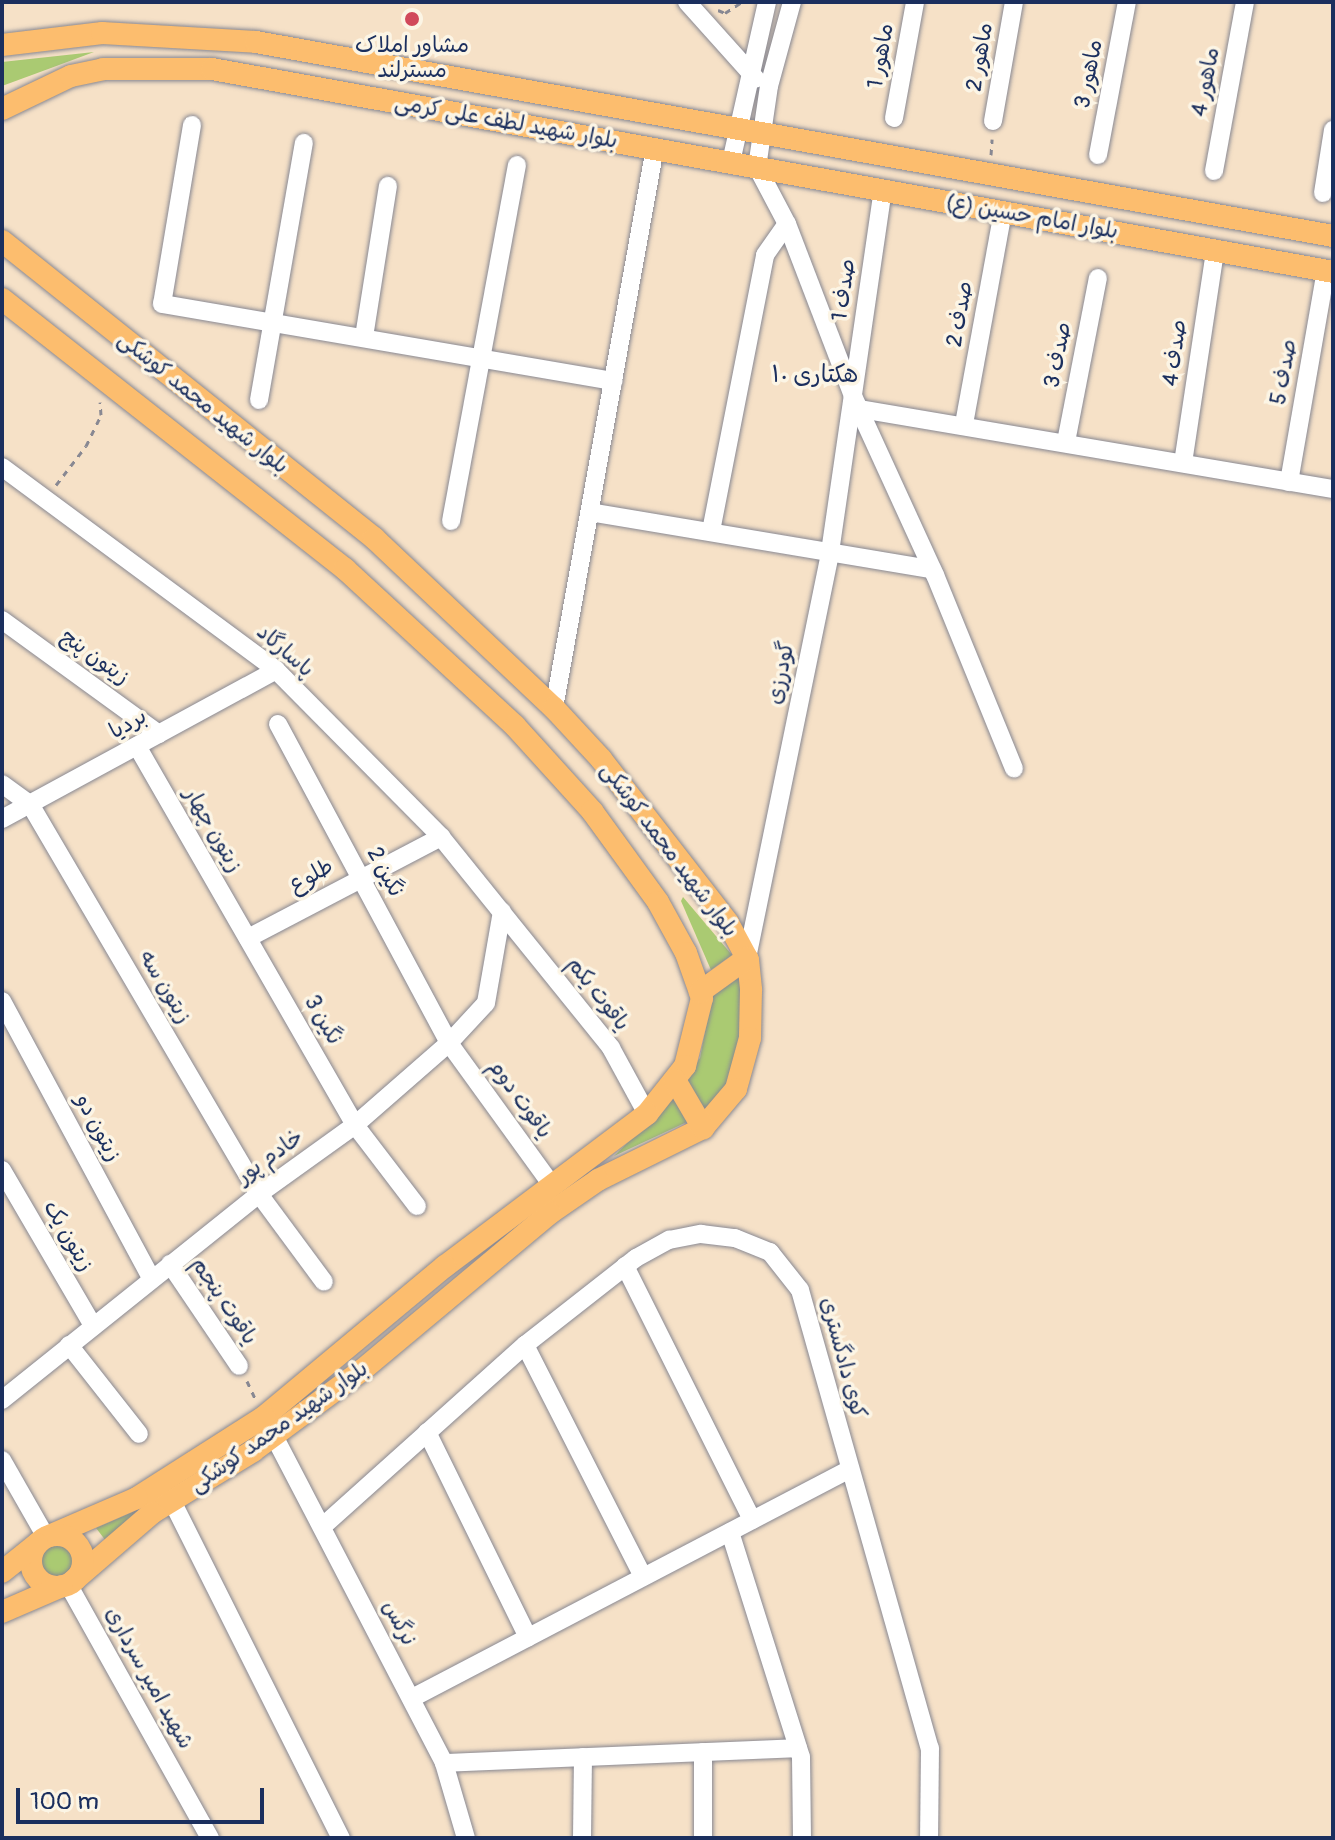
<!DOCTYPE html>
<html>
<head>
<meta charset="utf-8">
<style>
	body { margin:0 }
	#map { position:relative; width:1335px; height:1840px; overflow:hidden; background:#f6e1c7; font-family:Pangolin,"Playpen Sans Arabic",sans-serif }
	div>[style] { position:absolute }
	[style*='--x'] { left:calc(var(--x)*1px); top:calc(var(--y)*1px); width:calc(var(--w)*1px); rotate:calc(var(--a)*1deg) }
	.green>* { inset:0; background:#aaca72 }
	.round { border-radius:50% }
	.path>* { height:3px; margin-top:-1.5px; transform-origin:0; background:repeating-linear-gradient(90deg,#888892 0 6px,transparent 0 12px) }
	.roads { filter:drop-shadow(0 0 2px #888892) drop-shadow(0 0 2px #888892) }
	.minor>* { height:18px; margin:-9px; padding:0 9px; transform-origin:9px; border-radius:9px; background:#fff }
	.major>* { height:22px; margin:-11px; padding:0 11px; transform-origin:11px; border-radius:11px; background:#fcbd6e }
	.major>.ring { margin:-11px; padding:0; box-sizing:content-box; background:none; border:22px solid #fcbd6e; border-radius:50% }
	.dots>* { width:22px; height:22px; translate:-50% -50%; box-sizing:border-box; border:4px solid #fcf5e5; border-radius:50% }
	span { translate:-50% -50%; white-space:nowrap; text-align:center; line-height:1.15; -webkit-text-stroke:7px #fcf5e5; paint-order:stroke }
	.poi-label { font-size:22px; color:#1b2f5e }
	.street-label { font-size:22px; color:#1b2f5e }
	.neighbourhood-label { font-size:24px; color:#1b2f5e }
	.frame { position:absolute; inset:0; border:4px solid #1b2f5e; pointer-events:none }
	.scale { position:absolute; left:16px; top:1788px; width:248px; height:36px; box-sizing:border-box; border:4px solid #1b2f5e; border-top:0; padding-left:10px; font-size:24px; line-height:28px; white-space:nowrap; color:#1b2f5e; -webkit-text-stroke:6px #fcf5e5; paint-order:stroke }
</style>
</head>
<body>
<div id="map">
	<div class="green">
		<i style="clip-path:polygon(94px 52px,51px 68px,2px 86px,2px 62px)"></i>
		<i style="clip-path:polygon(683px 897px,732px 955px,711px 970px,681px 901px)"></i>
		<i style="clip-path:polygon(742px 974px,742px 1023px,730px 1082px,704px 1117px,683px 1082px,700px 1058px,712px 995px)"></i>
		<i style="clip-path:polygon(673px 1098px,687px 1122px,614px 1156px)"></i>
		<i style="clip-path:polygon(149px 1505px,106px 1541px,96px 1528px)"></i>
		<i class="round" style="left:40px;top:1542px;width:36px;height:36px"></i>
	</div>
	<div class="path">
		<i style="--x:718;--y:10;--w:8;--a:23"></i>
		<i style="--x:725;--y:13;--w:20;--a:-33"></i>
		<i style="--x:991;--y:155;--w:16;--a:-86"></i>
		<i style="--x:56;--y:485;--w:49;--a:-52.4"></i>
		<i style="--x:86;--y:446;--w:34;--a:-64"></i>
		<i style="--x:101;--y:415;--w:13;--a:-94"></i>
		<i style="--x:247;--y:1381;--w:21;--a:65"></i>
	</div>
	<div class="roads">
		<div class="minor">
			<i style="--x:687;--y:2;--w:103;--a:48.1"></i>
			<i style="--x:792;--y:2;--w:87;--a:105.3"></i>
			<i style="--x:769;--y:86;--w:82;--a:98.4"></i>
			<i style="--x:757;--y:167;--w:64;--a:62.2"></i>
			<i style="--x:787;--y:224;--w:184;--a:69"></i>
			<i style="--x:853;--y:396;--w:197;--a:65.4"></i>
			<i style="--x:935;--y:575;--w:209;--a:67.8"></i>
			<i style="--x:894;--y:118;--w:118;--a:-79.7"></i>
			<i style="--x:993;--y:121;--w:121;--a:-80"></i>
			<i style="--x:192;--y:125;--w:181;--a:99.5"></i>
			<i style="--x:162;--y:304;--w:458;--a:9.7"></i>
			<i style="--x:1098;--y:155;--w:156;--a:-79.3"></i>
			<i style="--x:731;--y:162;--w:164;--a:-77.3"></i>
			<i style="--x:1214;--y:171;--w:172;--a:-79.6"></i>
			<i style="--x:1323;--y:193;--w:64;--a:-81"></i>
			<i style="--x:364;--y:337;--w:153;--a:-81"></i>
			<i style="--x:259;--y:400;--w:261;--a:-80.1"></i>
			<i style="--x:860;--y:409;--w:480;--a:9.6"></i>
			<i style="--x:964;--y:424;--w:216;--a:-79.6"></i>
			<i style="--x:1066;--y:442;--w:167;--a:-79"></i>
			<i style="--x:1183;--y:463;--w:214;--a:-81.4"></i>
			<i style="--x:2;--y:467;--w:341;--a:36.5"></i>
			<i style="--x:276;--y:670;--w:235;--a:45.3"></i>
			<i style="--x:441;--y:837;--w:271;--a:51.1"></i>
			<i style="--x:611;--y:1048;--w:75;--a:61.4"></i>
			<i style="--x:1289;--y:482;--w:214;--a:-80.1"></i>
			<i style="--x:590;--y:512;--w:347;--a:9.5"></i>
			<i style="--x:451;--y:521;--w:362;--a:-79.5"></i>
			<i style="--x:711;--y:531;--w:281;--a:-78.9"></i>
			<i style="--x:765;--y:255;--w:38;--a:-55"></i>
			<i style="--x:2;--y:620;--w:194;--a:36"></i>
			<i style="--x:554;--y:708;--w:569;--a:-79.78"></i>
			<i style="--x:278;--y:724;--w:362;--a:61.8"></i>
			<i style="--x:449;--y:1043;--w:174;--a:54.1"></i>
			<i style="--x:137;--y:746;--w:437;--a:60.1"></i>
			<i style="--x:355;--y:1125;--w:102;--a:52.6"></i>
			<i style="--x:2;--y:784;--w:34;--a:36"></i>
			<i style="--x:30;--y:804;--w:452;--a:59.6"></i>
			<i style="--x:259;--y:1194;--w:109;--a:53.5"></i>
			<i style="--x:2;--y:819;--w:312;--a:-28.5"></i>
			<i style="--x:248;--y:938;--w:218;--a:-27.6"></i>
			<i style="--x:747;--y:958;--w:414;--a:-78.4"></i>
			<i style="--x:830;--y:552;--w:366;--a:-81.7"></i>
			<i style="--x:2;--y:1001;--w:316;--a:61.7"></i>
			<i style="--x:2;--y:1170;--w:181;--a:59.7"></i>
			<i style="--x:170;--y:1264;--w:123;--a:55.9"></i>
			<i style="--x:625;--y:1266;--w:284;--a:63.4"></i>
			<i style="--x:69;--y:1345;--w:113;--a:51.8"></i>
			<i style="--x:525;--y:1345;--w:260;--a:63"></i>
			<i style="--x:2;--y:1400;--w:329;--a:-38.7"></i>
			<i style="--x:259;--y:1194;--w:118;--a:-35.7"></i>
			<i style="--x:355;--y:1125;--w:125;--a:-41.1"></i>
			<i style="--x:449;--y:1043;--w:54;--a:-47.2"></i>
			<i style="--x:486;--y:1003;--w:93;--a:-80.1"></i>
			<i style="--x:427;--y:1432;--w:229;--a:63.8"></i>
			<i style="--x:274;--y:1436;--w:369;--a:62.5"></i>
			<i style="--x:444;--y:1763;--w:78;--a:73.7"></i>
			<i style="--x:2;--y:1460;--w:89;--a:60.3"></i>
			<i style="--x:172;--y:1501;--w:377;--a:63.4"></i>
			<i style="--x:322;--y:1527;--w:273;--a:-41.9"></i>
			<i style="--x:525;--y:1345;--w:141;--a:-38.1"></i>
			<i style="--x:636;--y:1258;--w:38;--a:-29"></i>
			<i style="--x:669;--y:1240;--w:33;--a:-11"></i>
			<i style="--x:701;--y:1234;--w:34;--a:7"></i>
			<i style="--x:735;--y:1238;--w:38;--a:22"></i>
			<i style="--x:770;--y:1252;--w:48;--a:51.7"></i>
			<i style="--x:800;--y:1290;--w:476;--a:74.2"></i>
			<i style="--x:930;--y:1748;--w:90;--a:90.6"></i>
			<i style="--x:730;--y:1532;--w:236;--a:72.5"></i>
			<i style="--x:801;--y:1757;--w:81;--a:89.3"></i>
			<i style="--x:68;--y:1584;--w:291;--a:60.8"></i>
			<i style="--x:412;--y:1698;--w:491;--a:-27.6"></i>
			<i style="--x:444;--y:1763;--w:354;--a:-2.4"></i>
			<i style="--x:582;--y:1838;--w:81;--a:-89.3"></i>
			<i style="--x:703;--y:1838;--w:86;--a:-90"></i>
		</div>
		<div class="major">
			<i style="--x:2;--y:45;--w:101;--a:-6.8"></i>
			<i style="--x:102;--y:33;--w:154;--a:3.3"></i>
			<i style="--x:256;--y:42;--w:1094;--a:10.21"></i>
			<i style="--x:2;--y:109;--w:76;--a:-25.6"></i>
			<i style="--x:71;--y:76;--w:33;--a:-12"></i>
			<i style="--x:103;--y:69;--w:109;--a:0"></i>
			<i style="--x:212;--y:69;--w:1139;--a:10.26"></i>
			<i style="--x:2;--y:241;--w:476;--a:38.6"></i>
			<i style="--x:374;--y:538;--w:248;--a:43.4"></i>
			<i style="--x:554;--y:708;--w:69;--a:47.3"></i>
			<i style="--x:601;--y:759;--w:207;--a:52.2"></i>
			<i style="--x:728;--y:923;--w:42;--a:61.6"></i>
			<i style="--x:748;--y:960;--w:30;--a:84"></i>
			<i style="--x:751;--y:990;--w:48;--a:91.2"></i>
			<i style="--x:750;--y:1038;--w:53;--a:105.4"></i>
			<i style="--x:736;--y:1089;--w:51;--a:130.2"></i>
			<i style="--x:703;--y:1128;--w:117;--a:153.7"></i>
			<i style="--x:598;--y:1180;--w:58;--a:145.5"></i>
			<i style="--x:550;--y:1213;--w:246;--a:140.1"></i>
			<i style="--x:361;--y:1371;--w:134;--a:143.5"></i>
			<i style="--x:253;--y:1451;--w:119;--a:148.5"></i>
			<i style="--x:152;--y:1513;--w:106;--a:139.2"></i>
			<i style="--x:2;--y:299;--w:437;--a:38.2"></i>
			<i style="--x:345;--y:569;--w:231;--a:42.7"></i>
			<i style="--x:515;--y:726;--w:115;--a:47.8"></i>
			<i style="--x:592;--y:811;--w:112;--a:54"></i>
			<i style="--x:658;--y:902;--w:58;--a:61.2"></i>
			<i style="--x:686;--y:953;--w:48;--a:70.4"></i>
			<i style="--x:702;--y:998;--w:70;--a:104"></i>
			<i style="--x:685;--y:1066;--w:61;--a:128.4"></i>
			<i style="--x:647;--y:1114;--w:253;--a:143"></i>
			<i style="--x:445;--y:1266;--w:236;--a:140.2"></i>
			<i style="--x:264;--y:1417;--w:151;--a:147.5"></i>
			<i style="--x:137;--y:1498;--w:96;--a:156.6"></i>
			<i style="--x:700;--y:992;--w:58;--a:-35.9"></i>
			<i style="--x:675;--y:1080;--w:56;--a:59.7"></i>
			<i class="ring" style="left:31px;top:1535px;width:30px;height:30px"></i>
			<i style="--x:2;--y:1572;--w:45;--a:-38.7"></i>
			<i style="--x:2;--y:1612;--w:65;--a:-23.4"></i>
		</div>
	</div>
	<div class="dots">
		<i style="left:412px;top:19px;background:#d1495b"></i>
	</div>
	<div class="poi-label">
		<span style="left:412px;top:58px">مشاور املاک<br>مسترلند</span>
	</div>
	<div class="street-label">
		<span style="left:881px;top:56px;rotate:-80deg">ماهور 1</span>
		<span style="left:980px;top:57px;rotate:-80deg">ماهور 2</span>
		<span style="left:1089px;top:74px;rotate:-79deg">ماهور 3</span>
		<span style="left:1206px;top:82px;rotate:-79deg">ماهور 4</span>
		<span style="left:506px;top:122px;rotate:10deg">بلوار شهید لطف علی کرمی</span>
		<span style="left:1032px;top:217px;rotate:10deg">بلوار امام حسین (ع)</span>
		<span style="left:844px;top:290px;rotate:-82deg">صدف 1</span>
		<span style="left:960px;top:314px;rotate:-80deg">صدف 2</span>
		<span style="left:1175px;top:353px;rotate:-82deg">صدف 4</span>
		<span style="left:1058px;top:355px;rotate:-79deg">صدف 3</span>
		<span style="left:1284px;top:372px;rotate:-80deg">صدف 5</span>
		<span style="left:203px;top:403px;rotate:39deg">بلوار شهید محمد کوشکی</span>
		<span style="left:285px;top:651px;rotate:41deg">پاسارگاد</span>
		<span style="left:95px;top:657px;rotate:36deg">زیتون پنج</span>
		<span style="left:781px;top:673px;rotate:-78deg">گودرزی</span>
		<span style="left:128px;top:724px;rotate:-29deg">بردیا</span>
		<span style="left:213px;top:830px;rotate:60deg">زیتون چهار</span>
		<span style="left:669px;top:850px;rotate:53deg">بلوار شهید محمد کوشکی</span>
		<span style="left:385px;top:872px;rotate:62deg">نگین 2</span>
		<span style="left:311px;top:876px;rotate:-29deg">طلوع</span>
		<span style="left:165px;top:987px;rotate:59deg">زیتون سه</span>
		<span style="left:598px;top:994px;rotate:52deg">یاقوت یکم</span>
		<span style="left:323px;top:1020px;rotate:60deg">نگین 3</span>
		<span style="left:520px;top:1099px;rotate:54deg">یاقوت دوم</span>
		<span style="left:98px;top:1128px;rotate:62deg">زیتون دو</span>
		<span style="left:270px;top:1157px;rotate:-36deg">خادم پور</span>
		<span style="left:68px;top:1236px;rotate:60deg">زیتون یک</span>
		<span style="left:224px;top:1301px;rotate:56deg">یاقوت پنجم</span>
		<span style="left:843px;top:1358px;rotate:75deg">کوی دادگستری</span>
		<span style="left:279px;top:1427px;rotate:-35deg">بلوار شهید محمد کوشکی</span>
		<span style="left:399px;top:1623px;rotate:62deg">نرگس</span>
		<span style="left:149px;top:1678px;rotate:61deg">شهید امیر سرداری</span>
	</div>
	<div class="neighbourhood-label">
		<span style="left:815px;top:375px">۱۰ هکتاری</span>
	</div>
	<div class="frame"></div>
	<div class="scale">100 m</div>
</div>
</body>
</html>
